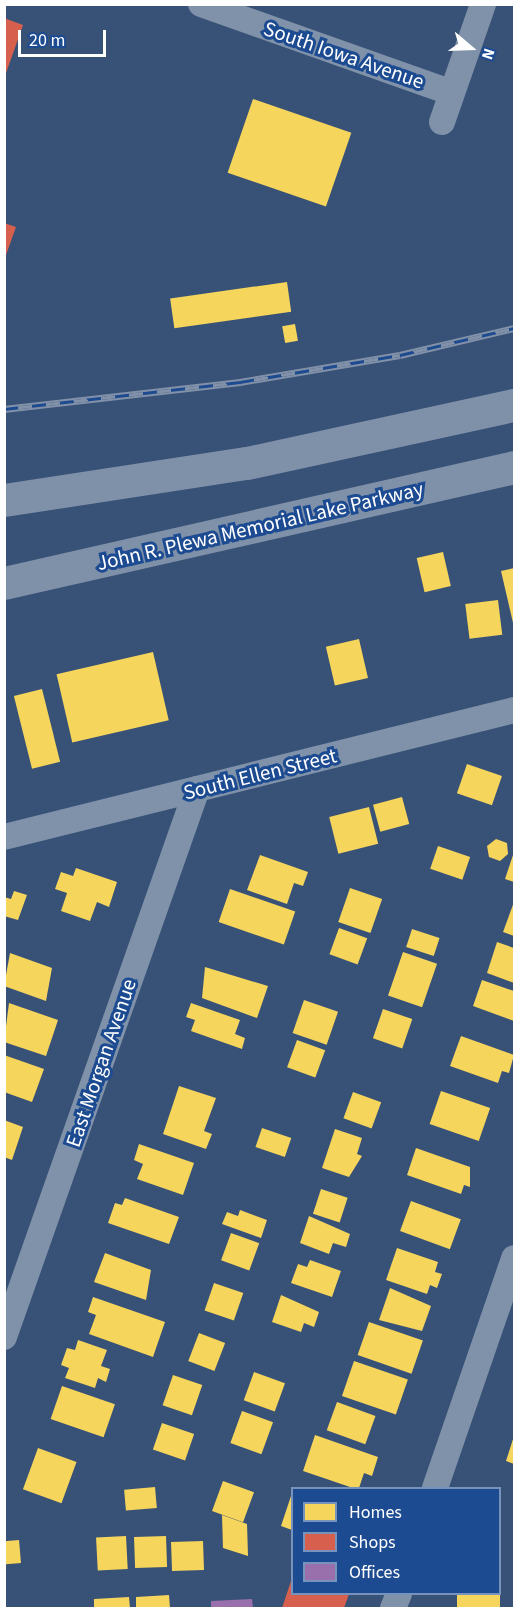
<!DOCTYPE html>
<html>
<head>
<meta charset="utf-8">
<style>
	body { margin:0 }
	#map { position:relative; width:519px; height:1613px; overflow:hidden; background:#385176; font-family:"Source Sans 3",sans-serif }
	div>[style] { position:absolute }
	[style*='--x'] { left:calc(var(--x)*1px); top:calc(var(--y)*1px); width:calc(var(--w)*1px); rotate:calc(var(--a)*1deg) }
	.homes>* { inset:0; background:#f6d55c; transform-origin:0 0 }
	.shops>* { inset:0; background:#d6604d }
	.offices>* { inset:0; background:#9970ab }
	.street>* { height:26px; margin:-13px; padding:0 13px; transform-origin:13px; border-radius:13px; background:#7f92a9 }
	.primary>* { height:33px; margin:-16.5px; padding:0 16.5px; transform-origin:16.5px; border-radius:16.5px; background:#7f90a9 }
	.rail>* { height:7px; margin-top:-3.5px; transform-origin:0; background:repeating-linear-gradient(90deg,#1d4b91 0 14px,#8091a9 0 28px); box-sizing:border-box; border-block:2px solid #8091a9 }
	span { translate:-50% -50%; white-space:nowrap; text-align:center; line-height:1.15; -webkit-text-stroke:6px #1d4b91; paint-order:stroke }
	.street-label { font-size:21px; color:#fff }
	.frame { position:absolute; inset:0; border:6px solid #fff; pointer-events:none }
	.legend { position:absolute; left:291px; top:1487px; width:210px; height:108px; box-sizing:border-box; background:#1d4b91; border:2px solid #7793bd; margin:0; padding:8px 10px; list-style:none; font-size:18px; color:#fff }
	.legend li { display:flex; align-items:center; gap:12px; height:30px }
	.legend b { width:30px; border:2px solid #7793bd }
	.north { position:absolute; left:441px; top:18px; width:60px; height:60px; -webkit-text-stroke:4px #1d4b91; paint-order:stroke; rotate:109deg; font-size:16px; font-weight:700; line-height:24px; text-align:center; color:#fff }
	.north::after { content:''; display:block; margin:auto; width:21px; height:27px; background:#fff; clip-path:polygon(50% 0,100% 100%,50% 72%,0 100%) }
	.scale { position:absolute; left:18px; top:30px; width:88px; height:27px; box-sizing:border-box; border:3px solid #fff; border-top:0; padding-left:8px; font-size:18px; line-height:21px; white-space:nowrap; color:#fff; -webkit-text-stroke:4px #1d4b91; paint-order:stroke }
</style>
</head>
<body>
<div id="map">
	<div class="homes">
		<i style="left:253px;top:99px;width:104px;height:78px;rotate:19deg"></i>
		<i style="left:287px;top:282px;width:30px;height:118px;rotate:82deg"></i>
		<i style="left:295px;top:324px;width:17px;height:13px;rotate:80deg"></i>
		<i style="left:443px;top:552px;width:35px;height:27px;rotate:77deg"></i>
		<i style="clip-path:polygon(514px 568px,514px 627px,501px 571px)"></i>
		<i style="left:498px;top:600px;width:35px;height:33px;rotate:83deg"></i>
		<i style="left:359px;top:639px;width:40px;height:34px;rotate:77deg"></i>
		<i style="left:153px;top:652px;width:70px;height:99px;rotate:77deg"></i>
		<i style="left:42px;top:689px;width:75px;height:29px;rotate:76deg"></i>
		<i style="left:467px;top:764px;width:37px;height:31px;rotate:19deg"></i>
		<i style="left:402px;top:797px;width:28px;height:30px;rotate:75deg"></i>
		<i style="left:369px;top:807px;width:38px;height:41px;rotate:76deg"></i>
		<i style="clip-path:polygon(496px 839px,507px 843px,508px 854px,500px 861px,489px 857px,487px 846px)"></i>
		<i style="left:438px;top:846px;width:34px;height:24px;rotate:19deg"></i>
		<i style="clip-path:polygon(514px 852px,514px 882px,505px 879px)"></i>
		<i style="clip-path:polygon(260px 855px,308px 872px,303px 886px,294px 883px,287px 904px,247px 890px)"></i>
		<i style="clip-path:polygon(76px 868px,117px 882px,109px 907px,97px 902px,90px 921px,61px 911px,67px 893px,55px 889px,61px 872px,73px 876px)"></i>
		<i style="left:350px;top:888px;width:34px;height:36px;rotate:19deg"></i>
		<i style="left:230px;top:889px;width:69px;height:35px;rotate:19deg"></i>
		<i style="clip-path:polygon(14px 891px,27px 895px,18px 920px,4px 916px,4px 897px,11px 899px)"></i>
		<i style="clip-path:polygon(514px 902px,514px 936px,503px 932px)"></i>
		<i style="left:339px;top:928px;width:30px;height:28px;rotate:20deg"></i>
		<i style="left:412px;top:929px;width:29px;height:19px;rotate:18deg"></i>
		<i style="clip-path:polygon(497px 942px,514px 948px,514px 983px,487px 973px)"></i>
		<i style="left:403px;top:952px;width:36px;height:46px;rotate:19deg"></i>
		<i style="clip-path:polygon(10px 953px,52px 968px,46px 1001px,4px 986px)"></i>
		<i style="clip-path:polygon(205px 967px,268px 986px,257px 1018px,202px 998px)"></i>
		<i style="clip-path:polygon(482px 980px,514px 991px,514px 1021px,473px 1006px)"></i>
		<i style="left:304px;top:1000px;width:36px;height:35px;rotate:19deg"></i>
		<i style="clip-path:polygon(9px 1003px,58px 1020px,46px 1056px,4px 1042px)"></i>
		<i style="clip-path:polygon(191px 1003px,240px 1020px,235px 1034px,245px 1038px,242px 1049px,191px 1031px,195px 1020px,186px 1017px)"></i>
		<i style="left:383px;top:1009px;width:31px;height:31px;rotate:19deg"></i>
		<i style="clip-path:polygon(461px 1036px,514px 1055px,509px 1073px,502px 1071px,498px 1083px,450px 1066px)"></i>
		<i style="left:297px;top:1040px;width:30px;height:29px;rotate:20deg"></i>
		<i style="clip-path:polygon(4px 1055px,44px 1069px,32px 1102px,4px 1092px)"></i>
		<i style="clip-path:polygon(179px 1086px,216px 1098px,204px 1131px,212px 1134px,206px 1149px,163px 1134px)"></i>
		<i style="left:441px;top:1091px;width:52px;height:35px;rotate:19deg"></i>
		<i style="left:353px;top:1092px;width:30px;height:28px;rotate:20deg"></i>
		<i style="clip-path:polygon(4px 1120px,23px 1127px,12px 1160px,4px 1157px)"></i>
		<i style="left:262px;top:1128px;width:31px;height:20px;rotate:19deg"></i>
		<i style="clip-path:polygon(335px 1129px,362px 1138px,357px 1154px,362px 1156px,349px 1177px,322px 1168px)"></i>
		<i style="clip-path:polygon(139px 1144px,194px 1163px,183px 1195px,137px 1179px,143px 1164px,134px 1160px)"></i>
		<i style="clip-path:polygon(416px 1148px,470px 1167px,470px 1187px,464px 1185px,461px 1194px,407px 1175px)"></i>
		<i style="left:321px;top:1189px;width:28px;height:26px;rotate:18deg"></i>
		<i style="clip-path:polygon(125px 1198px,179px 1217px,169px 1244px,108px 1223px,115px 1203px,122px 1205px)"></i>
		<i style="left:411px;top:1201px;width:53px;height:32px;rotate:20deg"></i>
		<i style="clip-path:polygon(240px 1210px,267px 1220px,261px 1238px,222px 1224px,227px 1212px,238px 1216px)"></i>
		<i style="clip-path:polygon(309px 1216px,350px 1234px,346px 1247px,333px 1243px,329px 1254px,300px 1243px)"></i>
		<i style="left:231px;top:1233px;width:30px;height:29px;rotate:20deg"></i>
		<i style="clip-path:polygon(397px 1248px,438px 1262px,435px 1272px,442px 1274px,437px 1288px,430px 1285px,427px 1294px,386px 1280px)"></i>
		<i style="clip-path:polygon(105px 1253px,151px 1270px,146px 1300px,94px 1282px)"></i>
		<i style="clip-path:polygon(310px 1260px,341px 1271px,332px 1297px,291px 1283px,298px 1264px,307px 1267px)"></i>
		<i style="left:214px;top:1283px;width:31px;height:29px;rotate:19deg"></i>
		<i style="clip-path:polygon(390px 1288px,431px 1306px,422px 1331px,379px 1320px)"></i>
		<i style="clip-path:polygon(281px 1295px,319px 1312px,314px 1327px,304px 1323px,301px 1332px,272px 1322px)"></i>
		<i style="clip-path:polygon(93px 1297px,165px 1322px,153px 1357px,89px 1334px,96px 1315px,88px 1312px)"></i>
		<i style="left:369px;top:1322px;width:57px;height:35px;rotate:19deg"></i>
		<i style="left:199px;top:1333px;width:28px;height:30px;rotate:21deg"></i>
		<i style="clip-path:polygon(78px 1340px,107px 1350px,101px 1366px,110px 1369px,106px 1382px,98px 1378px,95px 1388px,65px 1378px,69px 1368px,61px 1365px,67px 1348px,75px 1350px)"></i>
		<i style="left:354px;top:1361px;width:57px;height:37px;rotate:19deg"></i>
		<i style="left:254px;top:1372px;width:33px;height:30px;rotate:20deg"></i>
		<i style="left:173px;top:1375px;width:31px;height:32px;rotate:19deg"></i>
		<i style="left:62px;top:1386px;width:56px;height:35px;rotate:19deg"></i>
		<i style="left:337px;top:1402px;width:41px;height:30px;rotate:20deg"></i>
		<i style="left:242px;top:1411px;width:33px;height:34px;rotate:20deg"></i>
		<i style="left:162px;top:1423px;width:34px;height:28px;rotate:19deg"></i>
		<i style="clip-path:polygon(315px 1435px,378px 1457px,372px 1476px,364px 1473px,359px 1488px,353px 1488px,303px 1471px)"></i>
		<i style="clip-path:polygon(514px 1436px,514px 1464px,506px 1461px)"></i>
		<i style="left:38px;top:1448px;width:41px;height:44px;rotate:20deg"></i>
		<i style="left:223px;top:1481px;width:33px;height:32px;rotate:20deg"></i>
		<i style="left:155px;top:1487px;width:21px;height:31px;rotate:85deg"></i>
		<i style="clip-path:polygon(291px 1496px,292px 1497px,292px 1530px,281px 1526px)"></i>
		<i style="clip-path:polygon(222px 1515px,247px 1524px,248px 1556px,223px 1548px)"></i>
		<i style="left:126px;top:1536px;width:33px;height:30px;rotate:87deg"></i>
		<i style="left:166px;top:1536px;width:31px;height:32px;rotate:88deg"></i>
		<i style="left:19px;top:1540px;width:23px;height:15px;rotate:85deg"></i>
		<i style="left:203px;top:1541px;width:29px;height:32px;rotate:88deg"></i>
		<i style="left:457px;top:1594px;width:43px;height:14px"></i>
		<i style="clip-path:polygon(169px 1595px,170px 1608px,136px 1608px,136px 1597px)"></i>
		<i style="clip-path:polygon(129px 1597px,130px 1608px,94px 1608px,94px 1599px)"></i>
	</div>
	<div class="shops">
		<i style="clip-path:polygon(4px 18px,23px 25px,5px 76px,4px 76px)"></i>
		<i style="clip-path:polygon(4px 223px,16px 227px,6px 255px,4px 254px)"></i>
		<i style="clip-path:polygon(292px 1578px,292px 1594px,349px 1594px,344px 1608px,282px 1608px)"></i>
	</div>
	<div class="offices">
		<i style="clip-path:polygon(252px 1599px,253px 1608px,211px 1608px,211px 1601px)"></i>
	</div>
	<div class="street">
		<i style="--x:201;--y:4;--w:266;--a:19.5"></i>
		<i style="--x:442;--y:122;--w:125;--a:-70.8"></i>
		<i style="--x:4;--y:837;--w:526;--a:-13.98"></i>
		<i style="--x:4;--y:1337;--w:581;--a:-70.6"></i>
		<i style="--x:435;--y:1488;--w:243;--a:-71"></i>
		<i style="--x:393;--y:1608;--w:15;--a:-67"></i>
	</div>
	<div class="primary">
		<i style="--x:4;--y:500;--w:246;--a:-8.7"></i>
		<i style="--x:247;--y:463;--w:273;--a:-12.3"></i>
		<i style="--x:4;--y:583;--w:523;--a:-12.81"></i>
	</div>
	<div class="rail">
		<i style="--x:4;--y:409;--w:238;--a:-6.5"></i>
		<i style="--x:240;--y:382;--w:162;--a:-9.6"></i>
		<i style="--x:400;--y:355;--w:117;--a:-13.3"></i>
	</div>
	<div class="street-label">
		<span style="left:344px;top:55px;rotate:19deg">South Iowa Avenue</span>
		<span style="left:260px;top:526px;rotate:-13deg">John R. Plewa Memorial Lake Parkway</span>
		<span style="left:260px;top:774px;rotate:-14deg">South Ellen Street</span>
		<span style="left:101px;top:1063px;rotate:-71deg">East Morgan Avenue</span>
	</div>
	<div class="frame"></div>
	<ul class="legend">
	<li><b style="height:16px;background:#f6d55c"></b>Homes</li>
	<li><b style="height:16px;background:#d6604d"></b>Shops</li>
	<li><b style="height:16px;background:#9970ab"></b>Offices</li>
	</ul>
	<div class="north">N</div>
	<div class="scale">20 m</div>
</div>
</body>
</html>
